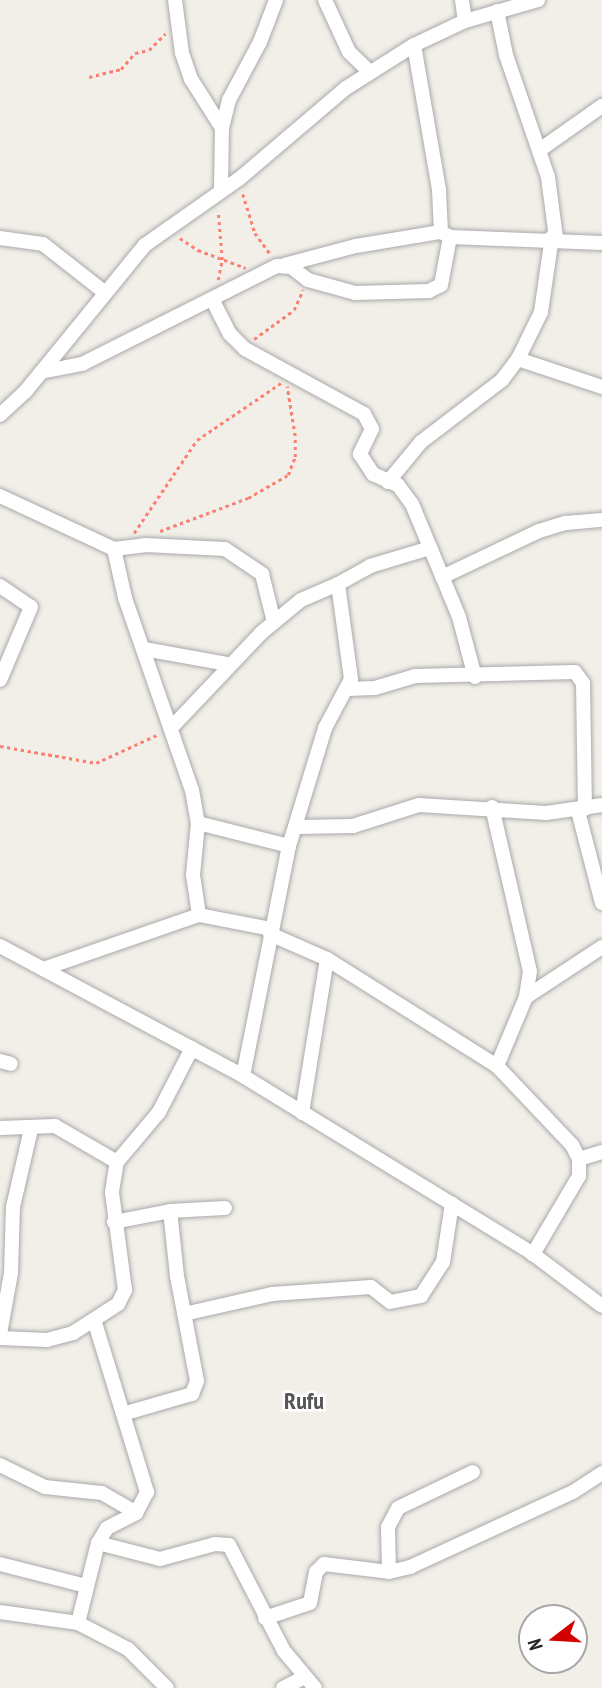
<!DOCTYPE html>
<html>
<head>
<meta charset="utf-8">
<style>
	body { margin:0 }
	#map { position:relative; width:602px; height:1688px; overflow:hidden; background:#f2efe9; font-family:"PT Sans Narrow",sans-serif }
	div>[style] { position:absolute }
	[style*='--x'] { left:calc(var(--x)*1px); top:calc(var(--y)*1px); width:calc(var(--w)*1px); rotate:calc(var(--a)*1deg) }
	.path>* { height:2.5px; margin-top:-1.25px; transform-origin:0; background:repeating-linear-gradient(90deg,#fa8072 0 3.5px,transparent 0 7px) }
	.roads { filter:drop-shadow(0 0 2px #a9a9a9) drop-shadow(0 0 2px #a9a9a9) }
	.minor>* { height:14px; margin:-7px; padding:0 7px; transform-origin:7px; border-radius:7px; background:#fff }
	span { translate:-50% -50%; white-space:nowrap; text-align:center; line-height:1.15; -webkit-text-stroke:5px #fff; paint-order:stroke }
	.quarter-label { font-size:24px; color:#555; font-weight:700 }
	.north { position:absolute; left:518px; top:1604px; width:70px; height:70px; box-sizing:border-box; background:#fff; border:2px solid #a7a7a7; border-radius:50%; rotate:253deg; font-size:19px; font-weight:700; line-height:28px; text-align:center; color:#222 }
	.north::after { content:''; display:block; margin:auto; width:24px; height:32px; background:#d40000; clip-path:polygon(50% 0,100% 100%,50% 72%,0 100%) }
</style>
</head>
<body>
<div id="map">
	<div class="path">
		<i style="--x:89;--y:77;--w:33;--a:-14"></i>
		<i style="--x:121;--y:69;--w:21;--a:-49"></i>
		<i style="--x:135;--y:53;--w:14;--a:-12"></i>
		<i style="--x:149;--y:50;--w:23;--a:-45"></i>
		<i style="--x:243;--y:194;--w:41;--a:72.9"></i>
		<i style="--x:255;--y:233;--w:26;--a:54"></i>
		<i style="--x:180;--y:238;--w:22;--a:34"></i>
		<i style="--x:198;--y:250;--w:51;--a:20.6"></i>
		<i style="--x:218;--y:280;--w:20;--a:-79"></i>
		<i style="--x:222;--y:260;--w:49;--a:-94.7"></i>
		<i style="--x:254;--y:339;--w:49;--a:-35.9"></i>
		<i style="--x:294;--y:310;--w:22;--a:-66"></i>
		<i style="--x:160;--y:531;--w:94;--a:-20.6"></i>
		<i style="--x:248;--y:498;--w:46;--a:-29.9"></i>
		<i style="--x:288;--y:475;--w:19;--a:-69"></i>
		<i style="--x:295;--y:457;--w:21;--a:-90"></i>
		<i style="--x:295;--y:436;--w:50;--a:-99.3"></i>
		<i style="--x:134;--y:533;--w:112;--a:-55.9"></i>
		<i style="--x:197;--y:440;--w:102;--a:-34.2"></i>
		<i style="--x:0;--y:746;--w:97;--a:10"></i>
		<i style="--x:96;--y:763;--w:69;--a:-24.7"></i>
	</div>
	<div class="roads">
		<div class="minor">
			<i style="--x:175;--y:0;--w:53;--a:82.5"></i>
			<i style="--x:182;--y:53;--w:28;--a:71"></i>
			<i style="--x:191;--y:79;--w:58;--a:57.7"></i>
			<i style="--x:325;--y:0;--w:57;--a:65.2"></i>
			<i style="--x:349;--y:52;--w:29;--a:44"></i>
			<i style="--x:462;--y:0;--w:21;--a:82"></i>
			<i style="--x:497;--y:11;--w:45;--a:78.4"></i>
			<i style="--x:506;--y:55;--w:129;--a:71"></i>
			<i style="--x:548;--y:177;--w:62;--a:82.5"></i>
			<i style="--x:414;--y:45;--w:147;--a:80.2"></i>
			<i style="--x:439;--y:190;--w:42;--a:87.3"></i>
			<i style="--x:541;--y:149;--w:75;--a:-35.2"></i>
			<i style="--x:221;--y:190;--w:62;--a:-89.1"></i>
			<i style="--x:222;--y:128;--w:29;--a:-76"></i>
			<i style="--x:229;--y:100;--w:66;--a:-61.9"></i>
			<i style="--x:260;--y:42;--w:45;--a:-69.1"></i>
			<i style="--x:0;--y:238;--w:43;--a:7.9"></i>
			<i style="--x:43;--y:244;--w:76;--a:38.1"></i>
			<i style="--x:284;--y:265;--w:74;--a:-14.8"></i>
			<i style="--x:356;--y:246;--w:86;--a:-9.4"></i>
			<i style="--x:441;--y:232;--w:10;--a:29"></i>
			<i style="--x:450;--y:237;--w:152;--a:2.3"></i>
			<i style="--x:213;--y:301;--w:37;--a:63"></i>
			<i style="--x:230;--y:334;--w:21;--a:45"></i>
			<i style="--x:245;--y:349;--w:136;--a:28.6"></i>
			<i style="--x:364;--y:414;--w:17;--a:62"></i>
			<i style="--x:372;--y:429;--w:28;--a:116"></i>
			<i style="--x:360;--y:454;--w:24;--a:57"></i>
			<i style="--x:373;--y:474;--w:27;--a:24"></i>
			<i style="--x:398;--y:485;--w:24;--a:54"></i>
			<i style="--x:412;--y:504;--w:122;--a:67.4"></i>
			<i style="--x:459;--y:617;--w:62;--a:75.1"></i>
			<i style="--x:518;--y:359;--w:89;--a:18.4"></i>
			<i style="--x:41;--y:372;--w:42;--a:-11"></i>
			<i style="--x:82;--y:364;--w:218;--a:-26.7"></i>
			<i style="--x:277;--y:266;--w:14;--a:4"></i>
			<i style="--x:291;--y:267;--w:21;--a:37"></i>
			<i style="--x:308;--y:280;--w:49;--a:15.5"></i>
			<i style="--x:355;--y:293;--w:74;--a:-1.5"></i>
			<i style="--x:429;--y:291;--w:13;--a:-27"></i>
			<i style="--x:441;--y:285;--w:49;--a:-79.4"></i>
			<i style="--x:0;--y:415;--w:34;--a:-43"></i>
			<i style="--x:25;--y:392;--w:190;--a:-50.8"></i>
			<i style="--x:145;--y:245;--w:115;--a:-35.1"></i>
			<i style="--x:239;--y:179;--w:140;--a:-40.4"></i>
			<i style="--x:346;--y:88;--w:80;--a:-32.3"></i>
			<i style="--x:414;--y:45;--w:56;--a:-25.2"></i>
			<i style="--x:465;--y:21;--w:76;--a:-16"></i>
			<i style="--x:388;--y:482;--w:52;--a:-50.5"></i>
			<i style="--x:421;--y:442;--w:102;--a:-37.4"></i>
			<i style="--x:502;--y:380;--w:26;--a:-53"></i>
			<i style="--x:518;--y:359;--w:52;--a:-63.9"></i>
			<i style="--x:541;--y:312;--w:76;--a:-81.7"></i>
			<i style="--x:0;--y:496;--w:126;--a:24.9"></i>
			<i style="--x:114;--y:549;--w:50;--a:77.3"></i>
			<i style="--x:125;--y:598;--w:203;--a:70.8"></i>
			<i style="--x:192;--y:790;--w:34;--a:80"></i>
			<i style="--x:198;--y:823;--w:52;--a:95.5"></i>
			<i style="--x:193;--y:875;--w:40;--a:81.5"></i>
			<i style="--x:114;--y:549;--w:31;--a:-7"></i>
			<i style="--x:145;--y:545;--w:80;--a:2.9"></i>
			<i style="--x:225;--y:549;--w:45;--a:34"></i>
			<i style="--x:262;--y:574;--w:49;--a:76"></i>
			<i style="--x:442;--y:577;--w:107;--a:-25.4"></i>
			<i style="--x:539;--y:531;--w:28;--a:-17"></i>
			<i style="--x:566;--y:523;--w:36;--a:-5"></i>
			<i style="--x:0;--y:586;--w:37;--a:34"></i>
			<i style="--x:31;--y:607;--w:79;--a:113"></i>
			<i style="--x:144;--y:649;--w:84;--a:10.2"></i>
			<i style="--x:346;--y:689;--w:29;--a:-2"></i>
			<i style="--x:375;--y:688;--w:42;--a:-16.7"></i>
			<i style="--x:415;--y:676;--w:160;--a:-1.4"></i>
			<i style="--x:575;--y:672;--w:14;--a:54"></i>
			<i style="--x:583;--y:683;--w:126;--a:89.1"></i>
			<i style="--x:171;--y:728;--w:131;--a:-46.5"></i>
			<i style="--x:261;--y:633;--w:52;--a:-39.5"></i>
			<i style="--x:301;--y:600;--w:40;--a:-23.4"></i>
			<i style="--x:492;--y:807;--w:168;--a:77"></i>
			<i style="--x:530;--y:971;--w:26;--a:99"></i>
			<i style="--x:526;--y:997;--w:75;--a:112.8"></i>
			<i style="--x:578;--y:811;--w:95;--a:75.4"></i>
			<i style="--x:198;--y:823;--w:94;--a:14.2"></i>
			<i style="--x:296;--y:827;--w:57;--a:-1"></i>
			<i style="--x:353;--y:826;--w:69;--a:-17.7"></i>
			<i style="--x:419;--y:805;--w:127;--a:3.6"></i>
			<i style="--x:546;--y:813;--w:57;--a:-8.1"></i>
			<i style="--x:270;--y:934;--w:62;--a:23.7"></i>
			<i style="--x:327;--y:959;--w:201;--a:32.2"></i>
			<i style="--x:497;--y:1066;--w:109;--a:46.5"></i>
			<i style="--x:572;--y:1145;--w:16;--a:63"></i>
			<i style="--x:579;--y:1159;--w:17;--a:90"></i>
			<i style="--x:579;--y:1176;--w:91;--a:120.5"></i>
			<i style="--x:0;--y:946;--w:276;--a:28.1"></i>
			<i style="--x:243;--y:1076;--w:340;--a:31.5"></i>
			<i style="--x:533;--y:1254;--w:86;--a:37"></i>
			<i style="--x:43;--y:969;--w:165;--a:-19.1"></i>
			<i style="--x:199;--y:915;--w:73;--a:11"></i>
			<i style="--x:526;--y:997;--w:91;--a:-33.3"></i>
			<i style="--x:0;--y:1061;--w:11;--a:15"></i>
			<i style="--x:243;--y:1076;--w:235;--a:-78.7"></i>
			<i style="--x:289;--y:846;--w:123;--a:-73"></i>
			<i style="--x:325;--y:728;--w:55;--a:-62"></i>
			<i style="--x:351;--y:679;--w:96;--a:-97.8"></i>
			<i style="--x:338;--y:584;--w:37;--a:-29"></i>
			<i style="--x:370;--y:566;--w:63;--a:-16.7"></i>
			<i style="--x:302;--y:1113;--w:156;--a:-80.8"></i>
			<i style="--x:0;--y:1128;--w:55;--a:-2.1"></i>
			<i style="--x:55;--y:1126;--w:72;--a:30.1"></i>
			<i style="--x:579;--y:1159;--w:24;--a:-17"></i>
			<i style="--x:114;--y:1222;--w:57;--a:-11.1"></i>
			<i style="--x:170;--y:1211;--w:55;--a:-3.1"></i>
			<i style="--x:184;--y:1314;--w:90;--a:-12.8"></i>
			<i style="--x:272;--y:1294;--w:99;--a:-4"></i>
			<i style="--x:371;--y:1287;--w:24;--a:38"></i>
			<i style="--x:390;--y:1302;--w:32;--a:-11"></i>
			<i style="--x:421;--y:1296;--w:40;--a:-57.1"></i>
			<i style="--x:443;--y:1262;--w:59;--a:-81.2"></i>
			<i style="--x:0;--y:1334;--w:62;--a:-79.8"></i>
			<i style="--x:11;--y:1273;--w:66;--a:-88.3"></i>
			<i style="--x:13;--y:1207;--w:80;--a:-77"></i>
			<i style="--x:0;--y:1338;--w:47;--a:2.4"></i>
			<i style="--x:47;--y:1340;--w:27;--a:-15"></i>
			<i style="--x:73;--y:1333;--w:54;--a:-32.8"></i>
			<i style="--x:118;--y:1304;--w:16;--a:-63"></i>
			<i style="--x:125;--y:1290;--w:99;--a:-97.6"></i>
			<i style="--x:112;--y:1192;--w:30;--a:-81"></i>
			<i style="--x:117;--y:1162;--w:65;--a:-50"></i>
			<i style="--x:159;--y:1112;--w:72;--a:-62.7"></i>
			<i style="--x:126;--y:1413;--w:69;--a:-16.1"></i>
			<i style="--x:192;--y:1394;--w:14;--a:-69"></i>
			<i style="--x:197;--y:1381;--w:107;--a:-100.8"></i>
			<i style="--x:177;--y:1276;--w:65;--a:-96.1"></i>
			<i style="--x:0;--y:1465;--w:50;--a:26.1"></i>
			<i style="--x:45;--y:1487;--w:57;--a:6"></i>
			<i style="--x:102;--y:1493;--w:39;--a:30"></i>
			<i style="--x:98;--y:1543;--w:64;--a:14.5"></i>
			<i style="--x:160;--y:1559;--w:57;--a:-15.3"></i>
			<i style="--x:215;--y:1544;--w:14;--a:4"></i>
			<i style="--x:229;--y:1545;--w:119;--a:62.6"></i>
			<i style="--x:284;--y:1651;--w:48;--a:50"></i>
			<i style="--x:0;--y:1564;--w:89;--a:14.3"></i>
			<i style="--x:389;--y:1572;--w:45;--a:-91.3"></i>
			<i style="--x:388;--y:1527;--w:21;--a:-62"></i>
			<i style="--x:398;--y:1508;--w:83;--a:-25.6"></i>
			<i style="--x:0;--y:1612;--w:79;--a:8"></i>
			<i style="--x:78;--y:1623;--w:56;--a:27.5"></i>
			<i style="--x:128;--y:1649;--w:55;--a:45"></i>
			<i style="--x:265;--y:1618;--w:47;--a:-18.4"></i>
			<i style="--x:310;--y:1603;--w:32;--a:-79"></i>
			<i style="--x:316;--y:1572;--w:11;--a:-45"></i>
			<i style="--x:324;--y:1564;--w:65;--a:7"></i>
			<i style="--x:389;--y:1572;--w:22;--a:-13"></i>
			<i style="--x:410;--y:1567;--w:179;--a:-24.7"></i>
			<i style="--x:573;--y:1492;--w:35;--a:-33"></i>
			<i style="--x:78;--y:1623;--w:82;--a:-76"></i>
			<i style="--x:98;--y:1543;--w:17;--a:-59"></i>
			<i style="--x:107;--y:1528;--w:33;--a:-27"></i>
			<i style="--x:136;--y:1513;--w:24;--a:-62"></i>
			<i style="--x:147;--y:1492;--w:177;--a:-107.1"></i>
			<i style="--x:283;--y:1688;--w:22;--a:-27"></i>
		</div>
	</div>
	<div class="quarter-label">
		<span style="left:304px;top:1401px">Rufu</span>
	</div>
	<div class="north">N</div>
</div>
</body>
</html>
